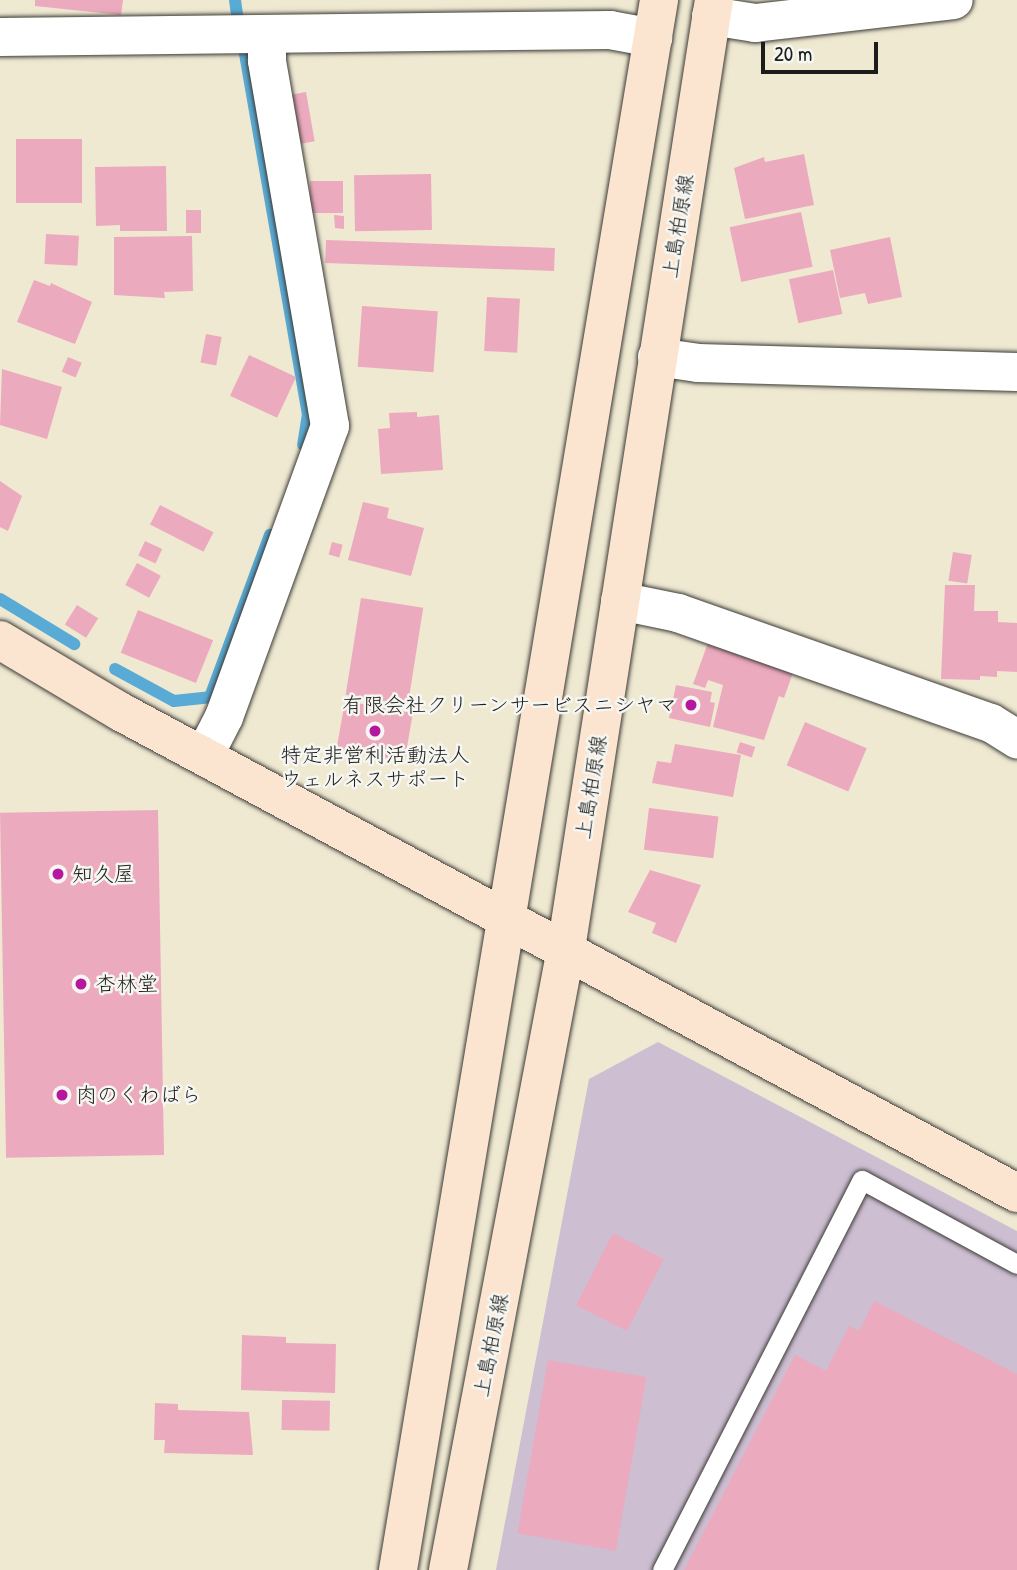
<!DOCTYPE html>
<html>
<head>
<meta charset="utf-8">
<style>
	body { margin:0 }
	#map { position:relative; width:1017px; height:1570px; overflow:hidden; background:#efe9d2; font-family:"Patrick Hand","Klee One",sans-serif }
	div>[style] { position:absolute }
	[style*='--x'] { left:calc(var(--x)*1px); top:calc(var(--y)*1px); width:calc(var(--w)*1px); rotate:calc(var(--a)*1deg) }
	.industrial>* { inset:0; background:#cdbed2 }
	.stream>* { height:12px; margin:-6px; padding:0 6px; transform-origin:6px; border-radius:6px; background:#59aad4 }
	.building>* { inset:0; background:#ecaabf; transform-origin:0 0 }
	.roads { filter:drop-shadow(0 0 2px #3c3b37) drop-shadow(0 0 2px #3c3b37) }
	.lane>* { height:19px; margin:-9.5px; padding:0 9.5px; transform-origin:9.5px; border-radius:9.5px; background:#fff }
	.street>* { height:38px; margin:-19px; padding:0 19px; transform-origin:19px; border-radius:19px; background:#fff }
	.secondary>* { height:38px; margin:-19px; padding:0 19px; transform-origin:19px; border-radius:19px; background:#fce5d0 }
	.dots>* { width:19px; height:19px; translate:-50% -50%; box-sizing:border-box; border:4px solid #f6f6f2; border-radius:50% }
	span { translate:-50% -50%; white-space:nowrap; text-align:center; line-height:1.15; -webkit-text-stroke:5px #f6f6f2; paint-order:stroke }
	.street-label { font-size:21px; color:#1c1c1c }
	.poi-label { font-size:21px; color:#1c1c1c }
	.right { translate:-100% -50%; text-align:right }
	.left { translate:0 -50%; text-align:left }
	.scale { position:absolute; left:761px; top:42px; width:117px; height:32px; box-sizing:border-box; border:4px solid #1c1c1c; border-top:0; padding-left:9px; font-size:21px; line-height:24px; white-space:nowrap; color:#1c1c1c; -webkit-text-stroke:5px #f6f6f2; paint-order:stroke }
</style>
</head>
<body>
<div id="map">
	<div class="industrial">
		<i style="clip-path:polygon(658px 1042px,1017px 1231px,1017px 1570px,496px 1570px,589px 1079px)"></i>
	</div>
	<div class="stream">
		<i style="--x:235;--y:0;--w:14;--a:82"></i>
		<i style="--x:245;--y:54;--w:365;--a:80.1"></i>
		<i style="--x:308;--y:414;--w:31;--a:99"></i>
		<i style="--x:0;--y:599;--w:87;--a:31.3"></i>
		<i style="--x:115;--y:669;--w:67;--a:28.5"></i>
		<i style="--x:174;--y:701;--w:36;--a:-6"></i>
		<i style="--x:210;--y:697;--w:173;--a:-69.7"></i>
	</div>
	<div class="building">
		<i style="clip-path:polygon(35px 0,123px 0,121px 15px,35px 6px)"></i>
		<i style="left:306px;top:92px;width:50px;height:14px;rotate:80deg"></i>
		<i style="left:16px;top:139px;width:66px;height:64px"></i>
		<i style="clip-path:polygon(804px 154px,814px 205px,745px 219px,734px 168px,764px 157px,765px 162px)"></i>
		<i style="clip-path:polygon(166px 166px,167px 231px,120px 231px,120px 225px,96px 226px,95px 167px)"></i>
		<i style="left:431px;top:174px;width:56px;height:77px;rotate:89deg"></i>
		<i style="left:310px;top:181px;width:33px;height:32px"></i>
		<i style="left:186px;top:210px;width:15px;height:23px"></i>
		<i style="left:801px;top:212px;width:56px;height:73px;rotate:78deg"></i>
		<i style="clip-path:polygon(334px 215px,344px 216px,344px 229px,335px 228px)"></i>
		<i style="left:46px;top:234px;width:33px;height:30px;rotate:3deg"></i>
		<i style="clip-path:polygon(192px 236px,193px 291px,164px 292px,165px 298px,114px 295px,114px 237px)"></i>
		<i style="clip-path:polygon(890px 237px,902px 297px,868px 304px,865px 293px,840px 298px,830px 250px)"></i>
		<i style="left:326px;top:240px;width:229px;height:23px;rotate:2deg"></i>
		<i style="left:833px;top:270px;width:45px;height:45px;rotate:78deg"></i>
		<i style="clip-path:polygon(34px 280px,50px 286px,51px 283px,92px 302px,75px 344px,17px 322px)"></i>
		<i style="left:487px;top:297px;width:33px;height:54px;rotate:3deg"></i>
		<i style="left:362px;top:306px;width:76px;height:61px;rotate:4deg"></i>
		<i style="left:206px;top:334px;width:16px;height:29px;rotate:11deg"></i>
		<i style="left:249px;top:355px;width:52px;height:45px;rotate:25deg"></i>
		<i style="left:68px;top:357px;width:15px;height:16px;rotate:23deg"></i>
		<i style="clip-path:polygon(2px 369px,62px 387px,47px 439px,0 425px)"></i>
		<i style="clip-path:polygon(417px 412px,417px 417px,439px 415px,443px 470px,381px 474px,378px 429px,390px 428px,389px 413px)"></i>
		<i style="clip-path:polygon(0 481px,22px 496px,8px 531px,0 527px)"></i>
		<i style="clip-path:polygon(363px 502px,389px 508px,387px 518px,424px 528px,411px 576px,348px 560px)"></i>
		<i style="left:160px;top:505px;width:60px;height:22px;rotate:27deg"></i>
		<i style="left:145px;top:541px;width:19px;height:16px;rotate:25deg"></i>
		<i style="left:332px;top:542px;width:11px;height:13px;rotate:15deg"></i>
		<i style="left:953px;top:552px;width:19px;height:29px;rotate:9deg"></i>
		<i style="left:137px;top:563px;width:27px;height:25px;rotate:28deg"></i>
		<i style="clip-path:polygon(945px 585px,975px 585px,974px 611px,998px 611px,998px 622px,1017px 623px,1017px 672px,997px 671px,997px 677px,980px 676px,980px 680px,941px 679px)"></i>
		<i style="left:361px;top:598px;width:63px;height:98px;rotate:9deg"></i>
		<i style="left:77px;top:605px;width:25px;height:23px;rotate:32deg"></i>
		<i style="left:138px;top:610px;width:81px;height:46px;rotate:22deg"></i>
		<i style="clip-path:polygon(709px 640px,794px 670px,784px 698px,779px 696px,764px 740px,713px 727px,723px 685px,708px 680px,705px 688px,693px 684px)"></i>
		<i style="clip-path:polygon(676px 685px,712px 692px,710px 702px,715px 703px,710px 727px,669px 718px)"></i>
		<i style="left:345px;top:701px;width:69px;height:49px;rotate:10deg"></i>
		<i style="left:805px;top:722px;width:67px;height:47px;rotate:23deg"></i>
		<i style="left:740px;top:742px;width:16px;height:11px;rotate:18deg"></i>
		<i style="clip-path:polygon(675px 744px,741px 755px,733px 797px,652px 783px,657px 761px,671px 763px)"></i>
		<i style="left:649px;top:808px;width:70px;height:42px;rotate:7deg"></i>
		<i style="left:158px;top:810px;width:345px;height:158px;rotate:89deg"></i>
		<i style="clip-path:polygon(650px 870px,701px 885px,676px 943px,652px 933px,656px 923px,628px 912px)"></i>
		<i style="left:613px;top:1233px;width:57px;height:81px;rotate:27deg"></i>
		<i style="clip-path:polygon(874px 1301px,1017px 1374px,1017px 1570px,684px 1570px,795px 1355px,826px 1371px,849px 1326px,859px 1331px)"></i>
		<i style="clip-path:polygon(242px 1335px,286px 1337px,286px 1343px,336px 1344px,335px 1393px,241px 1390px)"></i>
		<i style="left:548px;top:1360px;width:100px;height:176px;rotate:10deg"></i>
		<i style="left:282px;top:1400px;width:48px;height:30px;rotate:1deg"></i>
		<i style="clip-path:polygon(155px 1403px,178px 1404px,178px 1410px,249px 1412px,253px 1455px,164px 1453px,165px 1440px,154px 1440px)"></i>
	</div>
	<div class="roads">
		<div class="lane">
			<i style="--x:662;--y:1570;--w:438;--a:-62.9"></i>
			<i style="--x:862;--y:1180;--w:176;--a:28.5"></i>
		</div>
		<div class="street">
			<i style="--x:711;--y:16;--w:45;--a:9"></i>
			<i style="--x:755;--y:23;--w:200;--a:-6.6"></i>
			<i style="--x:0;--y:37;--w:610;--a:-0.66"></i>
			<i style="--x:610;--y:30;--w:44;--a:10.5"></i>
			<i style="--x:657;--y:357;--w:41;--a:8.3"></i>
			<i style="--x:698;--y:363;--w:319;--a:1.6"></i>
			<i style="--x:620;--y:601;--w:59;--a:11.7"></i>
			<i style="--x:678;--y:613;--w:332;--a:19.4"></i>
			<i style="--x:991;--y:723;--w:31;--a:32"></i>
			<i style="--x:204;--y:756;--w:44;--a:-62.9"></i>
			<i style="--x:224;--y:717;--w:310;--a:-70"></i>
			<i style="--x:330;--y:426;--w:371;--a:-99.8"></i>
			<i style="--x:267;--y:60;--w:26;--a:-90"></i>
		</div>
		<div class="secondary">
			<i style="--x:0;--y:640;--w:141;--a:30.8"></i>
			<i style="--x:121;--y:712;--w:1017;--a:28.23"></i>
			<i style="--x:398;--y:1570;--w:1592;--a:-80.56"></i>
			<i style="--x:448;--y:1570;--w:632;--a:-79.24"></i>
			<i style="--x:566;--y:949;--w:960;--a:-81.14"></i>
		</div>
	</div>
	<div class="dots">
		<i style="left:691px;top:705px;background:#b5179e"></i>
		<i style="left:375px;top:731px;background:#b5179e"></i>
		<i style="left:58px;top:874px;background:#b5179e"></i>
		<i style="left:81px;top:984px;background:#b5179e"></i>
		<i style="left:62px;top:1095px;background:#b5179e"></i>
	</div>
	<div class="street-label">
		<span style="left:678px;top:226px;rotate:-81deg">上島柏原線</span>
		<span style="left:591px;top:787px;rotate:-81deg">上島柏原線</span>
		<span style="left:491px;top:1345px;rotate:-79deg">上島柏原線</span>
	</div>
	<div class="poi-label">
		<span class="right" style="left:677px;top:705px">有限会社クリーンサービスニシヤマ</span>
		<span style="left:375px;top:767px">特定非営利活動法人<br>ウェルネスサポート</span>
		<span class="left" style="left:72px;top:874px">知久屋</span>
		<span class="left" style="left:95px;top:984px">杏林堂</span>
		<span class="left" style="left:76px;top:1095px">肉のくわばら</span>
	</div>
	<div class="scale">20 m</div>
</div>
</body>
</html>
